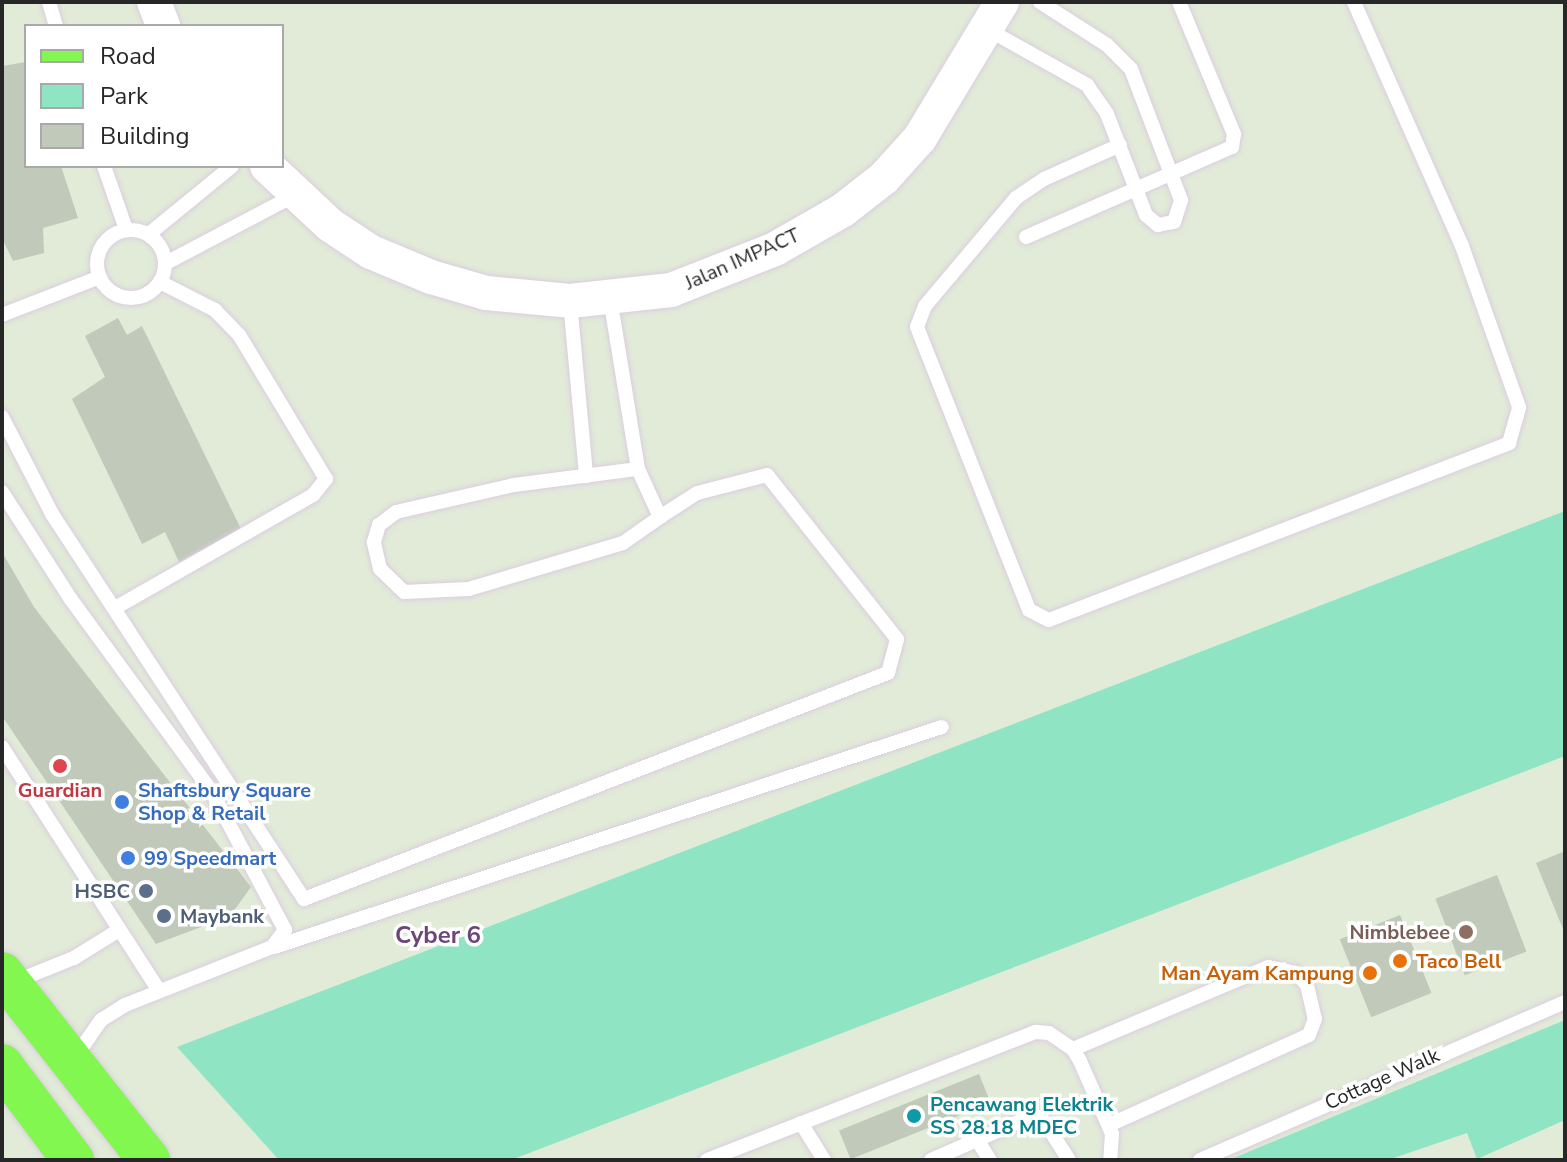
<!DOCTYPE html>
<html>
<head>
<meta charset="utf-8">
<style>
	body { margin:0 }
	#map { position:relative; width:1567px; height:1162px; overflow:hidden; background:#e1ebd7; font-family:"Nunito Sans",sans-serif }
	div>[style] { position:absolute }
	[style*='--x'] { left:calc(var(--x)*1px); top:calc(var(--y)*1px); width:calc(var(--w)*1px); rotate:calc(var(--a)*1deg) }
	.green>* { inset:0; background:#8fe5c3 }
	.building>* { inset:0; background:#c0c9ba; transform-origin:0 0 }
	.roads { filter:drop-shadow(0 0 2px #dccce1) drop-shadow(0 0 2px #dccce1) }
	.service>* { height:14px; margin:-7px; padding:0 7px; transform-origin:7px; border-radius:7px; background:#fff }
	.service>.ring { margin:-7px; padding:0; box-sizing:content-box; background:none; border:14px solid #fff; border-radius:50% }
	.tertiary>* { height:34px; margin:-17px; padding:0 17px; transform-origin:17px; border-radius:17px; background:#fff }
	.primary>* { height:42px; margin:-21px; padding:0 21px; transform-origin:21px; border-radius:21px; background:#81f74f }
	.dots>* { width:22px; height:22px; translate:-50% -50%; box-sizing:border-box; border:4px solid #fff; border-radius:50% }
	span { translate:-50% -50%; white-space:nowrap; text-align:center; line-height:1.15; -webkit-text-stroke:7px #fff; paint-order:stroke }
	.street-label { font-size:20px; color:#272727 }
	.health-label { font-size:20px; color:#be3a42; font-weight:700 }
	.shop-label { font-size:20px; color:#366cbe; font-weight:700 }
	.left { translate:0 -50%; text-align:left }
	.service-label { font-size:20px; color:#4e5e75; font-weight:700 }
	.right { translate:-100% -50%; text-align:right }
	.education-label { font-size:20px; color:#785e54; font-weight:700 }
	.food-label { font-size:20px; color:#c56008; font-weight:700 }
	.culture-label { font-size:20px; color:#0d838f; font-weight:700 }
	.quarter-label { font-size:24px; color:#6d4679; font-weight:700 }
	.frame { position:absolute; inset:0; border:4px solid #272727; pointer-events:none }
	.legend { position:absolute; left:24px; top:24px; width:260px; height:144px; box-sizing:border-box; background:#fff; border:2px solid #a9a9a9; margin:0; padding:10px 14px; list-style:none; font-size:24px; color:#272727 }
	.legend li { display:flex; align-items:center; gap:16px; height:40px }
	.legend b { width:40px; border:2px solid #a9a9a9 }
</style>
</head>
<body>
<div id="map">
	<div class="green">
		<i style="clip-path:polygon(1565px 511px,1565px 756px,511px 1160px,279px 1160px,177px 1047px)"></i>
		<i style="clip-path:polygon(1565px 1020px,1565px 1120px,1477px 1159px,1467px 1133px,1388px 1160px,1229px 1160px)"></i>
	</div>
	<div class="building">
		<i style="clip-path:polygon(26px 62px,26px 166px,61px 166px,78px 218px,43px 228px,44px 253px,13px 261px,2px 238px,2px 66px)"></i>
		<i style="clip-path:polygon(118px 318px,127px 335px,142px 326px,241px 529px,179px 562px,165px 532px,142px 544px,72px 399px,105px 377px,85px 336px)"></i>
		<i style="clip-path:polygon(2px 552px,34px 607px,251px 887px,230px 916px,156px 944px,2px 716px)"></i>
		<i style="clip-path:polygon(1565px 851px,1565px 934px,1536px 863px)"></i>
		<i style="left:1497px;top:875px;width:82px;height:66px;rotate:69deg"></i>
		<i style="left:1400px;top:915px;width:84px;height:65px;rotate:68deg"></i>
		<i style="left:979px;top:1074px;width:31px;height:151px;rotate:68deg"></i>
	</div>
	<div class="roads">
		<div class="service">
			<i style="--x:49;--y:2;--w:25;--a:74"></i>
			<i style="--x:987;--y:29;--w:115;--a:29.2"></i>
			<i style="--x:1087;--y:85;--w:35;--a:55"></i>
			<i style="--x:1107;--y:114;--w:108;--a:68.9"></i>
			<i style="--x:1146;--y:215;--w:16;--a:40"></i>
			<i style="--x:1158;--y:225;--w:16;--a:-11"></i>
			<i style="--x:1174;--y:222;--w:23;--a:-72"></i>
			<i style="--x:1181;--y:200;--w:140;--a:-110.9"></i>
			<i style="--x:1131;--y:69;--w:34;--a:-135"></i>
			<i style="--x:1107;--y:45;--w:80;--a:-147.3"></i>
			<i style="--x:1120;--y:145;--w:83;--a:155.9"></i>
			<i style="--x:1044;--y:179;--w:34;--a:146"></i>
			<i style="--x:1016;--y:198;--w:141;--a:130.1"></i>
			<i style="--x:925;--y:306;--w:22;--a:111"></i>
			<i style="--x:917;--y:327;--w:304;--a:68.4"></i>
			<i style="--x:1029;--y:610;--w:22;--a:27"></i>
			<i style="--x:1049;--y:620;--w:493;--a:-21"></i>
			<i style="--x:1509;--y:443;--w:37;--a:-74"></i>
			<i style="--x:1519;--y:407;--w:171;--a:-109.5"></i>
			<i style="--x:1462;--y:246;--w:267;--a:-113.9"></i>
			<i style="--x:104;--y:166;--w:67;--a:70.8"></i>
			<i class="ring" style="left:97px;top:230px;width:54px;height:54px"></i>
			<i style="--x:149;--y:234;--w:107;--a:-39.3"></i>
			<i style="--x:1026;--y:237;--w:225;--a:-23.6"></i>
			<i style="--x:1232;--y:147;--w:13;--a:-81"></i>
			<i style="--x:1234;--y:134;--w:143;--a:-112.6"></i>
			<i style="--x:166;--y:263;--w:148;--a:-27.8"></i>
			<i style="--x:610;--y:298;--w:173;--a:80.7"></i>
			<i style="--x:638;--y:469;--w:53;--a:65.4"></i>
			<i style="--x:660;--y:517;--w:45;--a:144.9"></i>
			<i style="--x:623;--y:543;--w:161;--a:163.4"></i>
			<i style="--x:469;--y:589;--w:65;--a:177.4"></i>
			<i style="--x:404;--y:592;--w:33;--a:-136"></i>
			<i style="--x:380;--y:569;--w:28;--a:-103"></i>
			<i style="--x:374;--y:542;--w:18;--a:-74"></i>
			<i style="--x:379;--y:525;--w:21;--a:-37"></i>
			<i style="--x:396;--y:512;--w:121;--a:-12.9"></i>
			<i style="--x:514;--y:485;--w:125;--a:-7.4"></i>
			<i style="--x:570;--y:302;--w:175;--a:84.7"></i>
			<i style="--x:2;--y:315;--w:105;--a:-21.2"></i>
			<i style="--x:2;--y:417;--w:109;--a:62.7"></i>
			<i style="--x:52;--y:514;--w:460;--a:56.8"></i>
			<i style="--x:304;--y:899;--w:626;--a:-21.16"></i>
			<i style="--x:888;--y:673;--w:35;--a:-75"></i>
			<i style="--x:897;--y:639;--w:209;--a:-128.4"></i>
			<i style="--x:767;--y:475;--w:72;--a:165.6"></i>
			<i style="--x:697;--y:493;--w:44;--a:147"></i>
			<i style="--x:2;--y:492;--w:126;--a:57.3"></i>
			<i style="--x:70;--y:598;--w:240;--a:53.8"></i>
			<i style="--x:212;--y:792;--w:156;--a:62.1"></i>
			<i style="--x:285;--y:930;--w:21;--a:127"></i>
			<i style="--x:272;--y:947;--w:158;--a:158.5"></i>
			<i style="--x:125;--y:1005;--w:28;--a:148"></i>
			<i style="--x:101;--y:1020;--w:47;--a:124.7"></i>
			<i style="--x:115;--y:608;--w:228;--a:-29.7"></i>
			<i style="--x:313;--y:495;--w:21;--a:-51"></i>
			<i style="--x:326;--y:479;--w:168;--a:-121.1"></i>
			<i style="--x:239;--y:335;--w:35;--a:-134"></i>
			<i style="--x:215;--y:310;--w:62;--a:-153"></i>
			<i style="--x:2;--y:747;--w:288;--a:57.2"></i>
			<i style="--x:274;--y:947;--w:703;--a:-18.23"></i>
			<i style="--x:14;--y:982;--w:65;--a:-21.8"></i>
			<i style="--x:74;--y:958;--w:53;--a:-31.9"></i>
			<i style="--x:1073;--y:1049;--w:212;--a:-22.8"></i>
			<i style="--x:1268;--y:967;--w:29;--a:12"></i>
			<i style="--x:1296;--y:973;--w:16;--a:47"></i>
			<i style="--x:1307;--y:985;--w:35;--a:77"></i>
			<i style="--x:1315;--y:1019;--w:17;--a:111"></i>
			<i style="--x:1309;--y:1035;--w:219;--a:155.8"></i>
			<i style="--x:801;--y:1123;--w:44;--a:58.1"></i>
			<i style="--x:976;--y:1138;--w:26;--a:58"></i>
			<i style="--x:707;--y:1160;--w:353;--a:-21.3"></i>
			<i style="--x:1036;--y:1032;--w:13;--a:4"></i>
			<i style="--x:1049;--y:1033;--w:29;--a:34"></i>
			<i style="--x:1073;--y:1049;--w:14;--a:60"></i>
			<i style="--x:1080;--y:1061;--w:80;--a:66.3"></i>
			<i style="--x:1112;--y:1134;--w:26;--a:94"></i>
			<i style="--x:931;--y:1160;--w:112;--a:-23.6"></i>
			<i style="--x:1034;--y:1115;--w:12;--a:31"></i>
			<i style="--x:1044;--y:1121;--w:46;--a:57.3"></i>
			<i style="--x:1200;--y:1160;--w:398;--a:-23.4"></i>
		</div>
		<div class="tertiary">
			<i style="--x:154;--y:2;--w:26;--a:69"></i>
			<i style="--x:267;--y:166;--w:86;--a:43.1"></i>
			<i style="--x:330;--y:225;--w:49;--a:33.4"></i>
			<i style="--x:371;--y:252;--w:65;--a:22.6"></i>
			<i style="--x:431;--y:277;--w:57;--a:16.2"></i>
			<i style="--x:486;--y:293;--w:84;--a:5.4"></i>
			<i style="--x:570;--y:301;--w:102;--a:-6.2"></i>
			<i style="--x:671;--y:290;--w:112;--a:-21.5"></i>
			<i style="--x:775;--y:249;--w:78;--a:-29.8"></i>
			<i style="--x:843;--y:210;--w:52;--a:-38"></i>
			<i style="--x:884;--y:178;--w:54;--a:-48"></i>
			<i style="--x:920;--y:138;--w:159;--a:-58.9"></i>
		</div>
		<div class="primary">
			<i style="--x:2;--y:973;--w:238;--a:51.8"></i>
			<i style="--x:2;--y:1065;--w:119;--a:53.2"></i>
		</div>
	</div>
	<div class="dots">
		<i style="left:60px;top:766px;background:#e0444e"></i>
		<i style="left:122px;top:802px;background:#3f7fe0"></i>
		<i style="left:128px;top:858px;background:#3f7fe0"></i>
		<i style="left:146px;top:891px;background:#5c6f8a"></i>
		<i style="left:164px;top:916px;background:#5c6f8a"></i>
		<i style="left:1466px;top:932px;background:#8d6e63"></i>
		<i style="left:1400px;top:961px;background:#e8710a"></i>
		<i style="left:1370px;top:973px;background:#e8710a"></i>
		<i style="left:914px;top:1116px;background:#0f9aa8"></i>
	</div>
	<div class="street-label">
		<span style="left:742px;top:259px;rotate:-24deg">Jalan IMPACT</span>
		<span style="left:1382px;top:1079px;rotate:-24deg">Cottage Walk</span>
	</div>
	<div class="health-label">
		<span style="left:60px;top:790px">Guardian</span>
	</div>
	<div class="shop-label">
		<span class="left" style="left:138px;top:802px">Shaftsbury Square<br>Shop &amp; Retail</span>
		<span class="left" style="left:144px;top:858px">99 Speedmart</span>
	</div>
	<div class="service-label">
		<span class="right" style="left:130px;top:891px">HSBC</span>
		<span class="left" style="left:180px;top:916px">Maybank</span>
	</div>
	<div class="education-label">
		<span class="right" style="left:1450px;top:932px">Nimblebee</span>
	</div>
	<div class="food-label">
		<span class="left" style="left:1416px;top:961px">Taco Bell</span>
		<span class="right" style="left:1354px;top:973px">Man Ayam Kampung</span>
	</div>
	<div class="culture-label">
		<span class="left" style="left:930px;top:1116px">Pencawang Elektrik<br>SS 28.18 MDEC</span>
	</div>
	<div class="quarter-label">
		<span style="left:438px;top:936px">Cyber 6</span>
	</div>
	<div class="frame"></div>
	<ul class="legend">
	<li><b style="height:10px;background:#81f74f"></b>Road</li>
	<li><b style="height:22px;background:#8fe5c3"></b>Park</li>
	<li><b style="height:22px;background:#c0c9ba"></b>Building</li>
	</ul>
</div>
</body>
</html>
